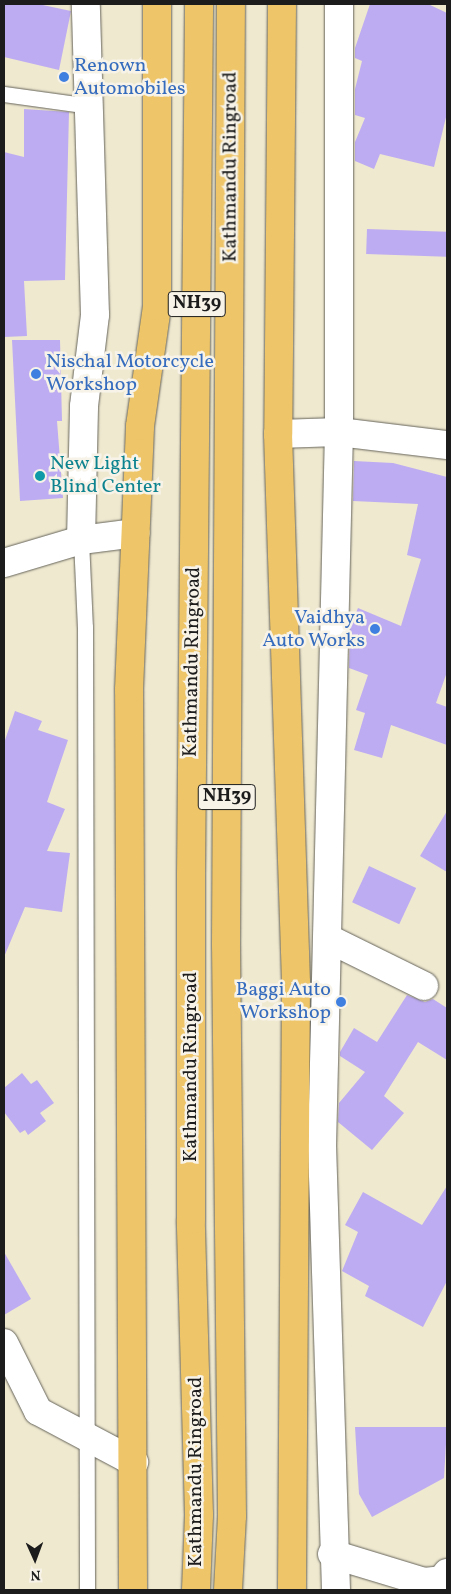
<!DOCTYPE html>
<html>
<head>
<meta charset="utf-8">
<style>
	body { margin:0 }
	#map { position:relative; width:451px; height:1594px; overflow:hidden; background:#efe9d0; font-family:Vollkorn,serif }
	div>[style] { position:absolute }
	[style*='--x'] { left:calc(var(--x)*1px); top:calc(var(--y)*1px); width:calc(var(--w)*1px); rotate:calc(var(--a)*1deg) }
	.building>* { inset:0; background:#bdacf1; transform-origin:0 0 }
	.roads { filter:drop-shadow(0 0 1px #66645b) drop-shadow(0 0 1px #66645b) }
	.lane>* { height:15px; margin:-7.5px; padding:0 7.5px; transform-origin:7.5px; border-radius:7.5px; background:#fff }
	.street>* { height:28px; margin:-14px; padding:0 14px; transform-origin:14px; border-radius:14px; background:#fff }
	.primary>* { height:28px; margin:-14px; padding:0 14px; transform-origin:14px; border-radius:14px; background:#eec569 }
	.highway>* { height:28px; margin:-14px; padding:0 14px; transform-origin:14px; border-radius:14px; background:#eec569 }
	.dots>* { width:14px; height:14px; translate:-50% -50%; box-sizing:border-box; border:2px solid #f7f3e8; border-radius:50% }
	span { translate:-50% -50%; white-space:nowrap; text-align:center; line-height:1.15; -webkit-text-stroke:5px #f7f3e8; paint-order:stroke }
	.shield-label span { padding:1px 4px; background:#f7f3e8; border:1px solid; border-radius:4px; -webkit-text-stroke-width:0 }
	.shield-label { font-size:19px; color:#1c1c1c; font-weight:700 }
	.shop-label { font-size:20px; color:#366cbe }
	.left { translate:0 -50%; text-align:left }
	.right { translate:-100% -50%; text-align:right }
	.street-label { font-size:20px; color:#1c1c1c }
	.culture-label { font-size:20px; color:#0d838f }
	.frame { position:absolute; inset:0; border:5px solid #1c1c1c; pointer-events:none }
	.north { position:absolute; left:10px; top:1534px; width:50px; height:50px; -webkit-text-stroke:4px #f7f3e8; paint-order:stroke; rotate:178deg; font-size:14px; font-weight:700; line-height:20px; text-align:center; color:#1c1c1c }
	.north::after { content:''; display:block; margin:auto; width:18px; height:22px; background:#1c1c1c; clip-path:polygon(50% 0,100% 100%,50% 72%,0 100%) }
</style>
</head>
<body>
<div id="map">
	<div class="building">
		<i style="clip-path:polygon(4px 4px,38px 4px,71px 11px,59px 70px,4px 57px)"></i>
		<i style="clip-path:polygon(370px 4px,428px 4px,447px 13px,447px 113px,434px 167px,380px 154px,374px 169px,355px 161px,355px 142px,365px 118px,355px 115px,355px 89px,362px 61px,355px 58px,355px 48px)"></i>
		<i style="clip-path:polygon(24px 109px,69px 112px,65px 280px,24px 281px,27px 336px,4px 337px,4px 152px,24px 157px)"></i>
		<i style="left:367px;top:229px;width:80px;height:25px;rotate:2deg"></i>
		<i style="clip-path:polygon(12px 340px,60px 340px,62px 421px,57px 421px,63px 498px,20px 501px)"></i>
		<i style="clip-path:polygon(354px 461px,393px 463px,447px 477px,447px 672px,436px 703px,447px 707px,447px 745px,391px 725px,382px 758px,354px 750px,365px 713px,356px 710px,368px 675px,349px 668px,350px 627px,358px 608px,401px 626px,421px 559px,407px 555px,418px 504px,353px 501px)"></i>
		<i style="clip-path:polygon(15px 711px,42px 721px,38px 730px,68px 740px,47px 802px,65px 809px,47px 851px,70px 853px,62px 912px,25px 907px,4px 957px,4px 743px)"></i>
		<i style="clip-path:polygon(447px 811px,447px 872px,420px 856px)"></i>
		<i style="left:369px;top:866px;width:52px;height:40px;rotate:25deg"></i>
		<i style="clip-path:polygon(407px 995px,425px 1002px,433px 999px,447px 1008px,447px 1060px,418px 1042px,384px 1096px,404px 1113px,372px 1150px,338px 1122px,339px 1103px,365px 1072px,340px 1056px,340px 1052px,354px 1028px,377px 1042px)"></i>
		<i style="clip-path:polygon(22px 1073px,31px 1084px,37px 1080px,54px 1103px,40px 1113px,46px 1121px,28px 1135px,25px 1130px,20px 1133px,4px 1112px,4px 1088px)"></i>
		<i style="clip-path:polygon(447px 1186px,447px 1281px,423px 1327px,365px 1296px,369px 1286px,342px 1271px,358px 1232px,345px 1225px,363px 1192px,422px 1225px)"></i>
		<i style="clip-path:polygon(4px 1252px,31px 1299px,4px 1315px)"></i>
		<i style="clip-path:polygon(355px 1427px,447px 1427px,444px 1478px,372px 1517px,359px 1494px)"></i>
	</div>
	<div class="roads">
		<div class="lane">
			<i style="--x:4;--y:94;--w:87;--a:7.9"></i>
			<i style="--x:81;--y:540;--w:87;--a:87.4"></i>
			<i style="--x:85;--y:627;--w:963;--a:89.88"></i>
		</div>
		<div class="street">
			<i style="--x:278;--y:434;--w:61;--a:-1.9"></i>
			<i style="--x:339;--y:432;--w:109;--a:6.9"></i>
			<i style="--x:81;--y:540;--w:134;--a:-88.7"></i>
			<i style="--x:84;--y:406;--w:92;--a:-83.1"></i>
			<i style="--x:95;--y:315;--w:311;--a:-91.7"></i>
			<i style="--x:4;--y:563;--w:80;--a:-16.6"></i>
			<i style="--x:81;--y:540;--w:55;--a:-7.3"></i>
			<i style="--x:329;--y:939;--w:106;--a:26.3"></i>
			<i style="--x:4;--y:1343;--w:76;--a:63.4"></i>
			<i style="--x:38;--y:1411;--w:109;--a:28"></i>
			<i style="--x:332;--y:1554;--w:96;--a:16.9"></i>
			<i style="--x:424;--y:1582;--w:18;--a:-6"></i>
			<i style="--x:442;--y:1580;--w:9;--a:-54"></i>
			<i style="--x:336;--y:1590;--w:443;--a:-91.8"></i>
			<i style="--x:322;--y:1147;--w:715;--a:-88.64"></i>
			<i style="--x:339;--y:432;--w:428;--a:-90"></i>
		</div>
		<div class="primary">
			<i style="--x:282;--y:4;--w:430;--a:90.5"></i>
			<i style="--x:278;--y:434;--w:549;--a:88.12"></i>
			<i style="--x:296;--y:983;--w:607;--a:90.38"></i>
			<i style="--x:133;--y:1590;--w:900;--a:-90.25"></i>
			<i style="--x:129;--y:690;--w:264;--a:-87.6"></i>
			<i style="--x:140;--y:426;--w:121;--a:-81.9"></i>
			<i style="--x:157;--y:306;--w:302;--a:-90"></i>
		</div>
		<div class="highway">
			<i style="--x:196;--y:1590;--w:75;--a:-87.7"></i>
			<i style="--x:199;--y:1515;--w:295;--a:-91.6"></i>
			<i style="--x:191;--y:1220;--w:345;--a:-90"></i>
			<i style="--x:191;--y:875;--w:871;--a:-89.47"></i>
			<i style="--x:228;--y:1590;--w:74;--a:-86.9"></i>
			<i style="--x:232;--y:1516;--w:571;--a:-90.6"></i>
			<i style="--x:226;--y:945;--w:941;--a:-89.7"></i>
		</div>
	</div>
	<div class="dots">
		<i style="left:64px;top:77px;background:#3f7fe0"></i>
		<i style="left:36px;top:374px;background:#3f7fe0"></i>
		<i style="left:40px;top:476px;background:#0f9aa8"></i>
		<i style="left:375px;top:629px;background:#3f7fe0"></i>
		<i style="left:341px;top:1002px;background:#3f7fe0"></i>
	</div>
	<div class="shield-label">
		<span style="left:197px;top:304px">NH39</span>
		<span style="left:227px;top:797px">NH39</span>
	</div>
	<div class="shop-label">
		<span class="left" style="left:74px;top:78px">Renown<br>Automobiles</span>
		<span class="left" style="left:46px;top:374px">Nischal Motorcycle<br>Workshop</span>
		<span class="right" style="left:365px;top:630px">Vaidhya<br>Auto Works</span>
		<span class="right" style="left:331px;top:1002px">Baggi Auto<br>Workshop</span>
	</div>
	<div class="street-label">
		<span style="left:231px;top:167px;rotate:-90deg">Kathmandu Ringroad</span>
		<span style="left:193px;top:662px;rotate:-89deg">Kathmandu Ringroad</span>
		<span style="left:191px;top:1067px;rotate:-90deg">Kathmandu Ringroad</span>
		<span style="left:196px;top:1472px;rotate:-90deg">Kathmandu Ringroad</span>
	</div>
	<div class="culture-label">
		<span class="left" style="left:50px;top:476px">New Light<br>Blind Center</span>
	</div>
	<div class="frame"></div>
	<div class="north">N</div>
</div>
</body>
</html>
